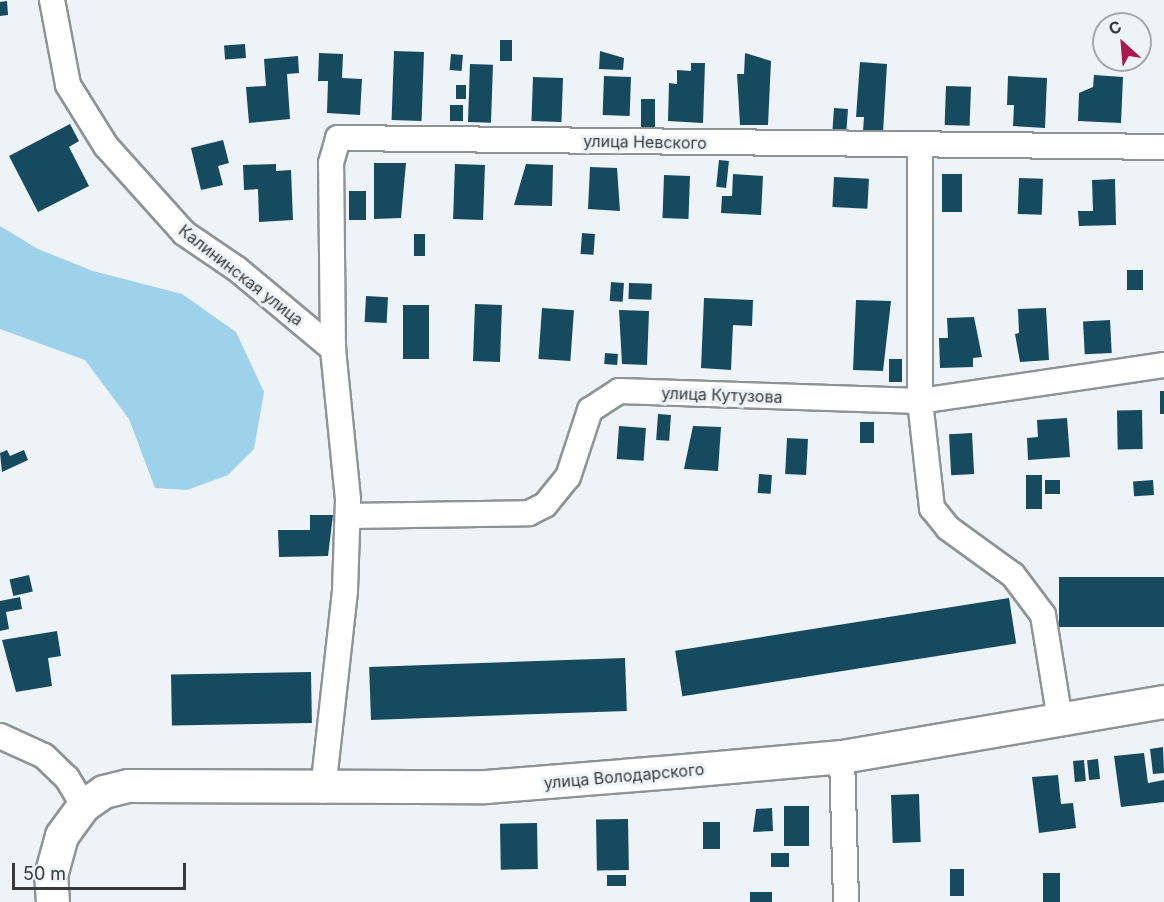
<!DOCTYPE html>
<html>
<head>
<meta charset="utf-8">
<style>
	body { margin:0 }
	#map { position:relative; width:1164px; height:902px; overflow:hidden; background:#edf3f6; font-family:Inter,sans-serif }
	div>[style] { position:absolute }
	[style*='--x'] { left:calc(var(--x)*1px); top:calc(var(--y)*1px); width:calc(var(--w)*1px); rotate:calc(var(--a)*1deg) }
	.water>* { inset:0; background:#9ed2eb }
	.building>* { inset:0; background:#164a5f; transform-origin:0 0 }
	.roads { filter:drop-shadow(2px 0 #8e9496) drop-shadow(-2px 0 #8e9496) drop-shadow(0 2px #8e9496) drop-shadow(0 -2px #8e9496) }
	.minor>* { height:24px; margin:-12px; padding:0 12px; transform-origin:12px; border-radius:12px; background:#fff }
	.major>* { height:32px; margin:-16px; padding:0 16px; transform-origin:16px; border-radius:16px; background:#fff }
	span { translate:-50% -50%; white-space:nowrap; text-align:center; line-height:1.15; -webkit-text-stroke:6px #edf3f6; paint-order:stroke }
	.street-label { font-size:16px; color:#37393a }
	.north { position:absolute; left:1092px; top:12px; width:60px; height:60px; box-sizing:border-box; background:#edf3f6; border:2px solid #a4a9ab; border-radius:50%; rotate:334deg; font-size:16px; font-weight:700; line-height:24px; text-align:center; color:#37393a }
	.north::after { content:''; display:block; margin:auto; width:21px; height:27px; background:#aa184f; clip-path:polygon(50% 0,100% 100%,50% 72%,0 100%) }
	.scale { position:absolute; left:12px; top:863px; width:174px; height:27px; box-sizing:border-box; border:3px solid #37393a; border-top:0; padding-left:8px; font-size:18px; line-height:21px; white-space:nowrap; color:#37393a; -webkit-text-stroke:4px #edf3f6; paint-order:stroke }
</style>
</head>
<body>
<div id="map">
	<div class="water">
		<div style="clip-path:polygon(0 226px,38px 249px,93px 271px,182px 294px,236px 332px,264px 392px,254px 449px,228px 475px,187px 490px,155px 488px,129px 419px,85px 360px,0 329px)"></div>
	</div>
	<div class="building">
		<div style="clip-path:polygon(7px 1px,8px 15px,0 16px,0 2px)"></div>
		<div style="left:500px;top:40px;width:12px;height:21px"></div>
		<div style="left:245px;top:44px;width:14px;height:21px;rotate:86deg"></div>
		<div style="left:394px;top:51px;width:30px;height:69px;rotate:2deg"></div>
		<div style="clip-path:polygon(600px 51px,624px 58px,623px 70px,599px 69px)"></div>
		<div style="clip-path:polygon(319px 53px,343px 54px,342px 78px,362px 79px,360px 115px,327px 113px,328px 81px,318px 81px)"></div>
		<div style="clip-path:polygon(745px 53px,771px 61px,768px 125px,740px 125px,737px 74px,744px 74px)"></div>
		<div style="left:451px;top:54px;width:12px;height:16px;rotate:5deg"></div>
		<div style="clip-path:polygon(298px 56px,299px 73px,287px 74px,290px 119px,249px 123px,246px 87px,266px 86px,264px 59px)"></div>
		<div style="clip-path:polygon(860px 62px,887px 64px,883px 133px,863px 131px,864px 117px,856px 117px)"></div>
		<div style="clip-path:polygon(691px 63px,705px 63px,703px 123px,668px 121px,669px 83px,677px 84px,677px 70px,691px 71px)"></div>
		<div style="left:470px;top:64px;width:23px;height:58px;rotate:2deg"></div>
		<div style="clip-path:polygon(1094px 75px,1123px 77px,1121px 123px,1078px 121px,1079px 93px,1093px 87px)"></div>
		<div style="left:604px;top:76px;width:27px;height:39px;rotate:2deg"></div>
		<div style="clip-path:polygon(1008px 76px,1047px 78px,1045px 128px,1013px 126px,1014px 105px,1007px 105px)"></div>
		<div style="left:533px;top:77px;width:30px;height:44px;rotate:2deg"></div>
		<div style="left:456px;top:85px;width:10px;height:14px"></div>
		<div style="left:946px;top:86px;width:25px;height:39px;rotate:2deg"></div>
		<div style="left:641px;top:99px;width:14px;height:29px"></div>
		<div style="left:450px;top:105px;width:13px;height:16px"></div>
		<div style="left:834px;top:108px;width:14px;height:22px;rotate:4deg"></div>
		<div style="clip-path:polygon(70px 124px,79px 141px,69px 147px,89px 186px,38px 212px,9px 156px)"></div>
		<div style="clip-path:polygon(223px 140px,229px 163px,218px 166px,223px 185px,201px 190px,191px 148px)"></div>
		<div style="left:719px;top:160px;width:10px;height:27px;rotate:6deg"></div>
		<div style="clip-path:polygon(374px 163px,406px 163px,401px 218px,374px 219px)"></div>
		<div style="clip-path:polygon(276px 164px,276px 171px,291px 170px,293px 220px,259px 222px,258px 189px,244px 190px,243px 165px)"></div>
		<div style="left:455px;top:164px;width:30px;height:55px;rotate:2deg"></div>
		<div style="clip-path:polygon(526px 164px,553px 165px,552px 206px,514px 205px)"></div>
		<div style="clip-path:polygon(590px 167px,617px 168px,620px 211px,588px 209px)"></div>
		<div style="clip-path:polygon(733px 174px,763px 176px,761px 215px,721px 213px,722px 196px,732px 196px)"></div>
		<div style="left:942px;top:174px;width:20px;height:38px"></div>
		<div style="left:664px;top:175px;width:26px;height:43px;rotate:2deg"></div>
		<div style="left:834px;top:177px;width:35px;height:30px;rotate:3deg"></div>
		<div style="left:1019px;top:178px;width:24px;height:36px;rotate:2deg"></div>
		<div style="clip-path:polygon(1115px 179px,1116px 225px,1079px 226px,1078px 211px,1093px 211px,1092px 180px)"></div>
		<div style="left:349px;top:191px;width:17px;height:29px"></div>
		<div style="left:582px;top:233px;width:13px;height:21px;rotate:4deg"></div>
		<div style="left:414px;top:234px;width:11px;height:22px"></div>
		<div style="left:1127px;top:270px;width:16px;height:20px"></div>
		<div style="left:611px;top:282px;width:13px;height:19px;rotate:4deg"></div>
		<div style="left:629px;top:283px;width:23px;height:16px;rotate:2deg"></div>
		<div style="left:366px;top:296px;width:22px;height:26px;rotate:3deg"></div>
		<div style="clip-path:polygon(704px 298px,753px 300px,752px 326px,733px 325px,731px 370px,701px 368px)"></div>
		<div style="clip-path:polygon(856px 300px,891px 301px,883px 371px,853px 370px)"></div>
		<div style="left:475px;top:304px;width:27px;height:57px;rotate:2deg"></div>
		<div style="left:403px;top:305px;width:26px;height:54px"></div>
		<div style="left:542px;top:308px;width:32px;height:51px;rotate:4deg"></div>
		<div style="clip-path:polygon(1046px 308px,1049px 360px,1020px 362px,1015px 334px,1019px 333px,1018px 309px)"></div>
		<div style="clip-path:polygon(619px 310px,649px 311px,647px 365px,622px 364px)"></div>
		<div style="clip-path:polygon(974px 317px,982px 357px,973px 358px,973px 367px,940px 368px,939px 338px,948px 338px,947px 318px)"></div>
		<div style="left:1110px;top:320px;width:33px;height:27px;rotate:87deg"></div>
		<div style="left:605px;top:353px;width:13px;height:11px;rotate:4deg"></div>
		<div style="left:889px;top:359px;width:13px;height:23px"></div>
		<div style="left:1160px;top:391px;width:4px;height:23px"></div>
		<div style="left:1142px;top:410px;width:39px;height:25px;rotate:89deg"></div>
		<div style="left:658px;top:414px;width:13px;height:26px;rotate:4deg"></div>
		<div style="clip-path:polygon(1067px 418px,1070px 457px,1028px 460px,1027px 438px,1038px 437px,1037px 420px)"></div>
		<div style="left:860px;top:422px;width:14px;height:21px"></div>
		<div style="left:619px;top:426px;width:27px;height:33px;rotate:4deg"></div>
		<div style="clip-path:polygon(693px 426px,721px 427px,718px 471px,684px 469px)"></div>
		<div style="left:972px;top:433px;width:41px;height:23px;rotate:87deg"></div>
		<div style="left:787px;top:438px;width:21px;height:36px;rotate:3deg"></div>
		<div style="clip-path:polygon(7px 450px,10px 456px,24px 450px,28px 460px,2px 472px,0 453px)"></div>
		<div style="left:759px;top:474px;width:13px;height:19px;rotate:4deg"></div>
		<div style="left:1026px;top:475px;width:16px;height:34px"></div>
		<div style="left:1045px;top:480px;width:15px;height:14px"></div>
		<div style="left:1153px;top:480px;width:15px;height:20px;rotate:86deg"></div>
		<div style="clip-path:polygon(310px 515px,333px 515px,328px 556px,279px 557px,278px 530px,310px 530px)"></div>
		<div style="left:29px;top:575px;width:17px;height:20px;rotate:77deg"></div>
		<div style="left:1164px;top:577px;width:50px;height:105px;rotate:90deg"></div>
		<div style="clip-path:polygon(20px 597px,22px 609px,6px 612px,9px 629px,0 631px,0 601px)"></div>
		<div style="left:1009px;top:598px;width:46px;height:338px;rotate:81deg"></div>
		<div style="clip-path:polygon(57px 631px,61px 656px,48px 658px,52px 686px,16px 692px,2px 640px)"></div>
		<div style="left:625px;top:658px;width:53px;height:256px;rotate:88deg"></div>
		<div style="left:311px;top:672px;width:51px;height:140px;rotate:89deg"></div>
		<div style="clip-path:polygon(1163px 747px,1164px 773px,1153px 774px,1150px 749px)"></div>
		<div style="clip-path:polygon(1144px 753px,1148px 783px,1164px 780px,1164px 802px,1121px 807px,1114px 756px)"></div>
		<div style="left:1098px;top:759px;width:20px;height:11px;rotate:84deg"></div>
		<div style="left:1084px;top:760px;width:21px;height:11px;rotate:85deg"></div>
		<div style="clip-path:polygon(1058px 775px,1061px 804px,1073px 803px,1076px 828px,1039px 833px,1032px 777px)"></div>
		<div style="left:919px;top:794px;width:48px;height:28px;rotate:88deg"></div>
		<div style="left:784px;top:806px;width:25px;height:40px"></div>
		<div style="clip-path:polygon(772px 808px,773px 831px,753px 832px,756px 809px)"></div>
		<div style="left:628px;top:819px;width:51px;height:32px;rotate:89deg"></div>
		<div style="left:703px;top:822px;width:17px;height:27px"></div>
		<div style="left:537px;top:823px;width:46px;height:37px;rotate:89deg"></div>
		<div style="left:771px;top:853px;width:18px;height:14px"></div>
		<div style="left:950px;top:869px;width:14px;height:27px"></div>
		<div style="left:1043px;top:873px;width:17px;height:29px"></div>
		<div style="left:607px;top:875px;width:19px;height:11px"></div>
		<div style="left:750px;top:892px;width:22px;height:10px"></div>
	</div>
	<div class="roads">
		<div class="minor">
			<div style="--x:52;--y:0;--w:86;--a:79.3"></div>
			<div style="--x:68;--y:85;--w:72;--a:58.1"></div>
			<div style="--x:106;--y:146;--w:117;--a:48.1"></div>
			<div style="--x:184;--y:233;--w:64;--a:34.2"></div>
			<div style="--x:237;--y:269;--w:125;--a:39.8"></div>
			<div style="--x:333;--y:349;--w:152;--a:84.3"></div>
			<div style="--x:348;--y:500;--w:91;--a:91.9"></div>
			<div style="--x:345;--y:591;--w:201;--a:96.3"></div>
			<div style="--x:920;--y:148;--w:253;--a:90"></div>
			<div style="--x:920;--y:401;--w:108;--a:83.6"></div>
			<div style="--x:932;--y:508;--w:26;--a:51"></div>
			<div style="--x:948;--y:528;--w:80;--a:35.9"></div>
			<div style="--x:1013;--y:575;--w:50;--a:53.1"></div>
			<div style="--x:1043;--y:615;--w:106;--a:80.8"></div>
			<div style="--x:333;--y:349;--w:186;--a:-90.6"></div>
			<div style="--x:331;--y:163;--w:26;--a:-74"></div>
			<div style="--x:338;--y:138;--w:826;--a:0.62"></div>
			<div style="--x:348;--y:516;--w:181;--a:-0.9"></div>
			<div style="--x:529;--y:513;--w:18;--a:-27"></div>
			<div style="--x:545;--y:505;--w:36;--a:-51"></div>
			<div style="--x:568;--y:477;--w:71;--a:-71.8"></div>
			<div style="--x:590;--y:410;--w:35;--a:-33"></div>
			<div style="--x:619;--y:391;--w:301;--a:1.9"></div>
			<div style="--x:920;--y:401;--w:247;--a:-8.4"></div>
			<div style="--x:0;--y:736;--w:48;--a:24.4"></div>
			<div style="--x:44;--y:756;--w:32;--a:44"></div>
			<div style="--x:67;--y:778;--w:33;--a:59"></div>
			<div style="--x:842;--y:757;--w:145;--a:88.4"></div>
		</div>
		<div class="major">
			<div style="--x:53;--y:902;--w:26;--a:-94"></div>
			<div style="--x:51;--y:876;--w:41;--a:-74.6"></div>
			<div style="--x:62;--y:836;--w:37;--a:-54"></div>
			<div style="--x:84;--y:806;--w:24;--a:-35"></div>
			<div style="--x:104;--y:792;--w:25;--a:-14"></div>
			<div style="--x:128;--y:786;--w:358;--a:0.2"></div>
			<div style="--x:486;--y:787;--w:200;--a:-4.6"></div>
			<div style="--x:685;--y:771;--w:158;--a:-5.1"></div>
			<div style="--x:842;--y:757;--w:327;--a:-9.7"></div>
		</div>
	</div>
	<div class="street-label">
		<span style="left:645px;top:142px;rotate:1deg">улица Невского</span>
		<span style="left:241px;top:275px;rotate:38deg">Калининская улица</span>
		<span style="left:722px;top:395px;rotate:2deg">улица Кутузова</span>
		<span style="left:624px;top:776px;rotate:-5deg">улица Володарского</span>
	</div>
	<div class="north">С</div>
	<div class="scale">50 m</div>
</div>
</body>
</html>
